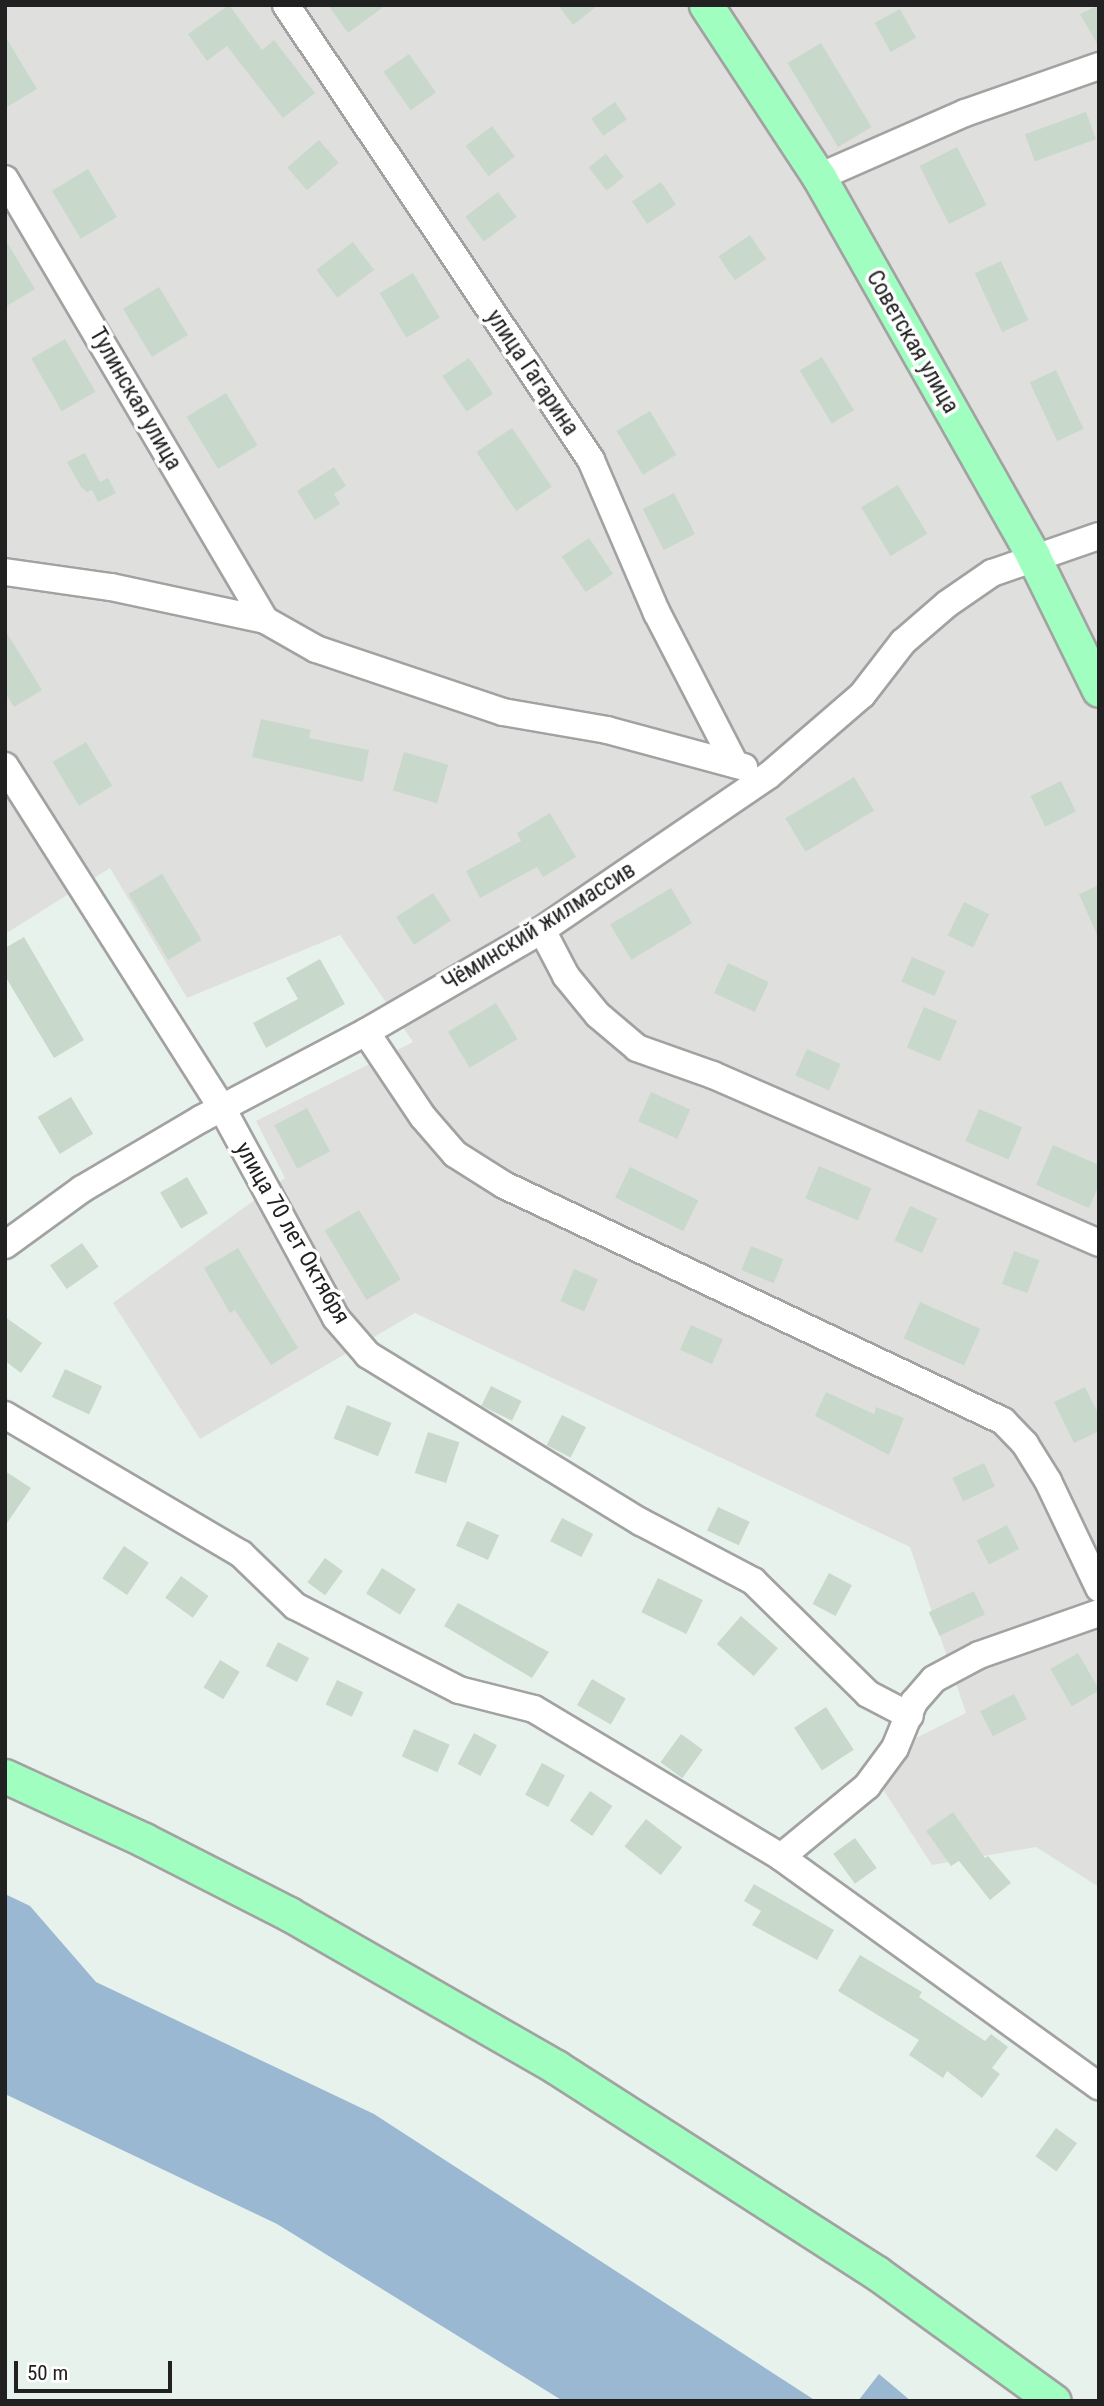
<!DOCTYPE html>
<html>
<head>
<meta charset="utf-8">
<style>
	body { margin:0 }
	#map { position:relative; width:1104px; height:2406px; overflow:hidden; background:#e8f2ec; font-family:"Roboto Condensed",sans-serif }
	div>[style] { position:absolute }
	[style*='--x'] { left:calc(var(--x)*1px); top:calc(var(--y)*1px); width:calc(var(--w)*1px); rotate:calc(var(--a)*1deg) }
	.residential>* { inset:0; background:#dfdfde }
	.forest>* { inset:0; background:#9bb8d2 }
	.building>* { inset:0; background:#c8d9cb; transform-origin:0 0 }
	.roads { filter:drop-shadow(2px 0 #a2a2a2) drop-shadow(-2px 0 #a2a2a2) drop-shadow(0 2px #a2a2a2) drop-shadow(0 -2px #a2a2a2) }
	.minor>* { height:26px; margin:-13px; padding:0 13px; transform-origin:13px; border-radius:13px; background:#fff }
	.major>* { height:33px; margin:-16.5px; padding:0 16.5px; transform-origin:16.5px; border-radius:16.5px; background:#a0ffc0 }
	span { translate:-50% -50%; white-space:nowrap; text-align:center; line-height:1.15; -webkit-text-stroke:7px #fff; paint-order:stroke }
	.street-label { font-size:23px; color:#212121 }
	.frame { position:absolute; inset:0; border:7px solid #212121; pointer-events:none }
	.scale { position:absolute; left:14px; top:2361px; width:158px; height:32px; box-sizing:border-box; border:4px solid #212121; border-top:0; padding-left:9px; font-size:21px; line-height:24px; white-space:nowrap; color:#212121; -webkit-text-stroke:5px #fff; paint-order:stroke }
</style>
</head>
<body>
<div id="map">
	<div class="residential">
		<div style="clip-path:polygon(5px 5px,1099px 5px,1099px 1887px,1036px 1847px,932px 1865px,866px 1763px,966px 1713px,910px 1547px,415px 1313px,200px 1439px,113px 1303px,285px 1178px,256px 1121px,413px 1042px,340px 935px,187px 998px,110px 868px,5px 934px)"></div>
	</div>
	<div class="forest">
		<div style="clip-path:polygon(5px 1894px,30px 1906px,96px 1982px,374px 2114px,816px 2401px,563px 2401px,277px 2224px,5px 2094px)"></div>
		<div style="clip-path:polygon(879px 2374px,911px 2401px,858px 2401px)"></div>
	</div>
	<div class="building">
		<div style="clip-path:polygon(229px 5px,262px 50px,274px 40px,315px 93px,283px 118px,227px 46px,207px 61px,188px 34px)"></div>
		<div style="clip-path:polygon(328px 5px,386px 5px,348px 33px)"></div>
		<div style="clip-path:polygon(558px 5px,598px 5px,573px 25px)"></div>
		<div style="clip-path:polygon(1099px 5px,1099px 47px,1080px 14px)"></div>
		<div style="left:900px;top:9px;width:33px;height:29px;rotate:61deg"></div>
		<div style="clip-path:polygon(5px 36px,37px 89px,5px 108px)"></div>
		<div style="left:821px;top:43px;width:98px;height:39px;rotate:59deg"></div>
		<div style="left:409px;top:54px;width:47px;height:31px;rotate:55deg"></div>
		<div style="left:615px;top:102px;width:21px;height:29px;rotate:55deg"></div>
		<div style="left:1086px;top:112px;width:29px;height:65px;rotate:70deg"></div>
		<div style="left:492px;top:126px;width:38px;height:33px;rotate:53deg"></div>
		<div style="left:319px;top:140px;width:30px;height:42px;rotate:49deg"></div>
		<div style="left:957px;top:147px;width:65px;height:42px;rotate:63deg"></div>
		<div style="left:606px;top:154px;width:29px;height:22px;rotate:52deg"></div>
		<div style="left:88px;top:169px;width:56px;height:42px;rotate:59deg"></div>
		<div style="left:661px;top:182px;width:27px;height:35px;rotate:56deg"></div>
		<div style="left:498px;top:192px;width:31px;height:41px;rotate:53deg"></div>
		<div style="left:750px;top:235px;width:29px;height:38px;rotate:56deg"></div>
		<div style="clip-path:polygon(5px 239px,35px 289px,5px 307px)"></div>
		<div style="left:353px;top:242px;width:35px;height:46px;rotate:53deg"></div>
		<div style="left:1001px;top:261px;width:65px;height:29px;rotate:65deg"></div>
		<div style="left:413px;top:273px;width:52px;height:39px;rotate:59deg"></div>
		<div style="left:159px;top:287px;width:56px;height:42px;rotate:59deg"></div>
		<div style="left:65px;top:339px;width:61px;height:39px;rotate:60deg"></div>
		<div style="left:822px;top:357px;width:62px;height:26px;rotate:59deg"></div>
		<div style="left:469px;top:358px;width:43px;height:32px;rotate:56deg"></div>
		<div style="left:1056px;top:370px;width:65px;height:29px;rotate:65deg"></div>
		<div style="left:226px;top:393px;width:61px;height:46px;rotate:59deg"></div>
		<div style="left:650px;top:411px;width:51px;height:39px;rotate:59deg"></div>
		<div style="left:512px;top:428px;width:71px;height:43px;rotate:56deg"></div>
		<div style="clip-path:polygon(85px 453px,100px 482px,108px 478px,116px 493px,98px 502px,92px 490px,87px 492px,81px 487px,67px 462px)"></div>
		<div style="clip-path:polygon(334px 467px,346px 486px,334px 494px,340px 504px,315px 520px,297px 491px)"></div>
		<div style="left:898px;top:485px;width:57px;height:43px;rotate:59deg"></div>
		<div style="left:674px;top:493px;width:46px;height:35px;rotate:63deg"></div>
		<div style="left:589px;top:538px;width:43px;height:33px;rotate:56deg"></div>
		<div style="clip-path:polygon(5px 630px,42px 690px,14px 707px,5px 693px)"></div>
		<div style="clip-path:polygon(261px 719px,311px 730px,309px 738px,369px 750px,363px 782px,252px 757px)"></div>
		<div style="left:86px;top:742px;width:51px;height:39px;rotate:59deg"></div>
		<div style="left:404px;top:752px;width:46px;height:40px;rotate:16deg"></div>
		<div style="left:854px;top:777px;width:39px;height:80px;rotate:59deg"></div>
		<div style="left:1061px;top:781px;width:34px;height:34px;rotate:64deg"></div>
		<div style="clip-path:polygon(550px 813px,576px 857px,543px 877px,537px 867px,480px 898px,466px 871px,521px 841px,517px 833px)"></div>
		<div style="left:162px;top:874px;width:77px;height:39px;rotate:59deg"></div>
		<div style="clip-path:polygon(1099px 885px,1099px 939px,1079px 894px)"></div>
		<div style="left:671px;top:888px;width:41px;height:71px;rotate:59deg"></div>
		<div style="left:433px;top:893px;width:33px;height:44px;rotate:57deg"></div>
		<div style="left:964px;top:902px;width:28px;height:37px;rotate:26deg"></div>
		<div style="clip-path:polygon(24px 937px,84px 1040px,54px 1058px,5px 976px,5px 948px)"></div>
		<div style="left:912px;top:957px;width:36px;height:27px;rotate:23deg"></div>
		<div style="clip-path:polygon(320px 959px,345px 1004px,266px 1048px,253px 1023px,298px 999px,286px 978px)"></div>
		<div style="left:728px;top:963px;width:45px;height:33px;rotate:25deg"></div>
		<div style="left:496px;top:1003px;width:42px;height:56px;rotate:59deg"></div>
		<div style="left:924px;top:1007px;width:36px;height:44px;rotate:23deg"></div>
		<div style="left:807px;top:1049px;width:37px;height:29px;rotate:24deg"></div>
		<div style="left:651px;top:1092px;width:43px;height:32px;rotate:24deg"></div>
		<div style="left:71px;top:1097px;width:43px;height:39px;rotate:59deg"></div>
		<div style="left:307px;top:1108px;width:49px;height:37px;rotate:62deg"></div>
		<div style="left:979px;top:1109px;width:47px;height:35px;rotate:23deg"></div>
		<div style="clip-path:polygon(1053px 1145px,1099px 1165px,1099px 1185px,1089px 1208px,1036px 1185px)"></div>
		<div style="left:819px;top:1166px;width:57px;height:35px;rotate:23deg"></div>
		<div style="left:630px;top:1167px;width:76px;height:34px;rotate:26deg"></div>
		<div style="left:187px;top:1177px;width:42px;height:31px;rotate:60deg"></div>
		<div style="left:910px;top:1206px;width:30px;height:38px;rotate:24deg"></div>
		<div style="left:359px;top:1210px;width:81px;height:40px;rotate:59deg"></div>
		<div style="left:82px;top:1243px;width:29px;height:39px;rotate:55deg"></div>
		<div style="left:751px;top:1246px;width:35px;height:26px;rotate:22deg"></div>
		<div style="clip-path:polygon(238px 1248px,298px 1348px,271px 1365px,235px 1310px,230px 1313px,204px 1268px)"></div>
		<div style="left:1014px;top:1251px;width:27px;height:35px;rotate:20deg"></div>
		<div style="left:574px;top:1269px;width:26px;height:35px;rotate:23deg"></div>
		<div style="left:920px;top:1302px;width:66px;height:40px;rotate:24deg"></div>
		<div style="clip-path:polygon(5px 1317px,42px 1343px,21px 1373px,5px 1361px)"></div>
		<div style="left:691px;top:1325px;width:35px;height:27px;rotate:24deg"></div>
		<div style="left:65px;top:1369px;width:41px;height:31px;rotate:25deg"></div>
		<div style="left:491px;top:1386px;width:34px;height:22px;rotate:26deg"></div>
		<div style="clip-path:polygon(1085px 1387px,1099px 1415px,1099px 1431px,1074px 1443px,1054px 1402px)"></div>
		<div style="clip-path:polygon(826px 1392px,874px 1414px,876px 1407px,904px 1418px,889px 1455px,815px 1416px)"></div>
		<div style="left:347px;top:1405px;width:48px;height:36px;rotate:22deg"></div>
		<div style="left:562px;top:1415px;width:27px;height:34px;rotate:27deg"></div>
		<div style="left:428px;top:1432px;width:33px;height:43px;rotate:18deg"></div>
		<div style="left:984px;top:1463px;width:26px;height:35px;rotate:65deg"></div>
		<div style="clip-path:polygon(5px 1471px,31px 1488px,5px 1526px)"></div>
		<div style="left:718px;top:1507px;width:35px;height:26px;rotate:25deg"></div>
		<div style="left:562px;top:1518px;width:35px;height:26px;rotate:27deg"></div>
		<div style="left:467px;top:1521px;width:35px;height:27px;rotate:24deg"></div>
		<div style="left:1007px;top:1525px;width:27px;height:34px;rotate:63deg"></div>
		<div style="left:124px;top:1546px;width:30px;height:39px;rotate:34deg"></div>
		<div style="left:325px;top:1558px;width:22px;height:30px;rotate:36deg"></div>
		<div style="left:382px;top:1568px;width:40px;height:30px;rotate:32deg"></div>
		<div style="left:829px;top:1573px;width:26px;height:35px;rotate:28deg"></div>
		<div style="left:181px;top:1576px;width:34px;height:27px;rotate:36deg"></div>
		<div style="left:658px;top:1578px;width:50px;height:38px;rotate:26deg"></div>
		<div style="left:974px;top:1591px;width:26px;height:50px;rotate:65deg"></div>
		<div style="clip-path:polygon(458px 1603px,549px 1652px,532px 1678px,444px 1626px)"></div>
		<div style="left:741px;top:1616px;width:49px;height:37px;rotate:41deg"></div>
		<div style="left:278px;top:1642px;width:35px;height:27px;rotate:27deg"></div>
		<div style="left:1078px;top:1653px;width:43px;height:32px;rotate:60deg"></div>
		<div style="left:220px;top:1660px;width:23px;height:32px;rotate:31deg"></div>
		<div style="left:592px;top:1679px;width:39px;height:30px;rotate:30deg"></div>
		<div style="left:337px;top:1680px;width:29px;height:27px;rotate:25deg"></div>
		<div style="left:1014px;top:1694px;width:28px;height:38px;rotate:63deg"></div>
		<div style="left:826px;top:1707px;width:51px;height:38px;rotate:57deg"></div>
		<div style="left:414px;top:1729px;width:39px;height:30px;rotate:24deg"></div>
		<div style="left:474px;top:1733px;width:26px;height:35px;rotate:28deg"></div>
		<div style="left:681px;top:1734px;width:27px;height:35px;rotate:36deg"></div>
		<div style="left:542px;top:1763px;width:26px;height:36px;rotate:28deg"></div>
		<div style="left:590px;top:1791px;width:27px;height:36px;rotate:34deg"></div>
		<div style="clip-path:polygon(953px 1812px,985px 1858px,988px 1856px,1011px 1883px,990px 1900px,959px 1861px,951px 1866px,926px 1831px)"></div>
		<div style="left:646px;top:1819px;width:46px;height:35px;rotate:38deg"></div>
		<div style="left:855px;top:1838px;width:37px;height:27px;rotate:54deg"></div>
		<div style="clip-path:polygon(754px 1884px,834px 1930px,817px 1960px,752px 1925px,761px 1911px,744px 1901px)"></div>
		<div style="clip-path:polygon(860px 1955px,922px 1992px,919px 1997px,985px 2041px,991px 2034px,1008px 2047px,992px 2068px,1000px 2074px,982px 2098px,947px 2071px,943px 2078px,909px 2055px,919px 2040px,838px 1991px)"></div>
		<div style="left:1056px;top:2128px;width:26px;height:35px;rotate:36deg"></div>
	</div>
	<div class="roads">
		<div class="minor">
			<div style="--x:286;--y:5;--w:548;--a:56.16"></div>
			<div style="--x:591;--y:460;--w:167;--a:66.7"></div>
			<div style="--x:657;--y:613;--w:170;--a:62.7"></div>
			<div style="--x:819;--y:177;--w:159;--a:-23.7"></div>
			<div style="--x:965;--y:113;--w:142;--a:-19.3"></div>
			<div style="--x:5;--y:179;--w:512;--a:59.48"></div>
			<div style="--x:5;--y:572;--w:107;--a:8.1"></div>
			<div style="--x:111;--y:587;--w:157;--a:12.1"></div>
			<div style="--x:265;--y:620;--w:59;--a:29.6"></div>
			<div style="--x:316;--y:649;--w:197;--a:18.6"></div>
			<div style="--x:503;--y:712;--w:106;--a:9.8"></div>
			<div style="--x:607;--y:730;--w:142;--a:15.1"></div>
			<div style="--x:5;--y:766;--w:405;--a:57.6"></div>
			<div style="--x:222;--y:1108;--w:239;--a:61.5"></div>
			<div style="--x:336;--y:1318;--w:49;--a:49.1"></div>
			<div style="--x:368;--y:1355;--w:320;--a:31.5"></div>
			<div style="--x:641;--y:1522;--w:127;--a:27.8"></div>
			<div style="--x:753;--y:1581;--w:161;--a:44.5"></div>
			<div style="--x:868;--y:1694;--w:47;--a:27.6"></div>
			<div style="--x:542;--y:930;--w:52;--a:62.4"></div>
			<div style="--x:566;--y:976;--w:50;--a:50.6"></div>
			<div style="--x:598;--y:1015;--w:51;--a:40.2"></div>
			<div style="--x:637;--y:1048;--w:81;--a:19.6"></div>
			<div style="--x:713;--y:1075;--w:421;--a:23.5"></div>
			<div style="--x:366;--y:1032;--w:102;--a:56.2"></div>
			<div style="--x:423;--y:1117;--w:49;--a:49.1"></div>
			<div style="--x:455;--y:1154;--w:58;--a:32.3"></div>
			<div style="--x:504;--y:1185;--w:552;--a:25.31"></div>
			<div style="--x:1003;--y:1421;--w:32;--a:46"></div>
			<div style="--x:1025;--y:1444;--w:44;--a:58.1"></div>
			<div style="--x:1048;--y:1481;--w:119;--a:64.5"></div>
			<div style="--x:5;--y:1245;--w:95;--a:-36"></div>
			<div style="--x:82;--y:1189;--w:138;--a:-30.5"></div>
			<div style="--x:201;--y:1119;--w:187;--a:-27.8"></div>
			<div style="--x:366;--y:1032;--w:203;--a:-30.1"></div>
			<div style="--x:542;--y:930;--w:273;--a:-34.3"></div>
			<div style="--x:768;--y:776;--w:124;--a:-40.8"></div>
			<div style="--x:862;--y:695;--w:67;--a:-52.3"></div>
			<div style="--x:903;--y:642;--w:58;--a:-40.8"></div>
			<div style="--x:947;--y:604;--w:55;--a:-34.6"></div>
			<div style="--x:992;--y:573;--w:113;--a:-19.1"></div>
			<div style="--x:5;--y:1415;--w:274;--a:30.5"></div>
			<div style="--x:241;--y:1554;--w:75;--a:43.9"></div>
			<div style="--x:295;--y:1606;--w:184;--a:27.1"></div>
			<div style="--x:459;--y:1690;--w:77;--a:14.2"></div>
			<div style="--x:534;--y:1709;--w:288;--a:30.9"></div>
			<div style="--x:781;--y:1857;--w:112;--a:-39.5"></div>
			<div style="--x:867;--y:1786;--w:47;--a:-53.6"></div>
			<div style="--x:895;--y:1748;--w:50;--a:-67.6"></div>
			<div style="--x:914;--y:1702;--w:30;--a:-49"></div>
			<div style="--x:934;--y:1679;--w:51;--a:-28.1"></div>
			<div style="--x:979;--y:1655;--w:127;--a:-19.3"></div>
			<div style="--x:781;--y:1857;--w:392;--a:35.8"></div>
		</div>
		<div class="major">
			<div style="--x:706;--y:5;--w:206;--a:56.7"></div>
			<div style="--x:819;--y:177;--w:435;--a:60.5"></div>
			<div style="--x:1033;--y:556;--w:149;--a:63.8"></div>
			<div style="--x:5;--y:1776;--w:153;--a:24.7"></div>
			<div style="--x:144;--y:1840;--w:163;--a:27"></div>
			<div style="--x:289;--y:1914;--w:308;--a:29.8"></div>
			<div style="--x:556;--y:2067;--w:381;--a:32.7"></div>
			<div style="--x:877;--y:2273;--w:218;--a:35.9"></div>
		</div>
	</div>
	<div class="street-label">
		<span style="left:912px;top:342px;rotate:60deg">Советская улица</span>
		<span style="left:532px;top:373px;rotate:56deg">улица Гагарина</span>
		<span style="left:135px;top:399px;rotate:60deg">Тулинская улица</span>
		<span style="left:539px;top:927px;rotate:-32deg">Чёминский жилмассив</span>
		<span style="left:292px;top:1233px;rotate:60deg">улица 70 лет Октября</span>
	</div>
	<div class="frame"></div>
	<div class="scale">50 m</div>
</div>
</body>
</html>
